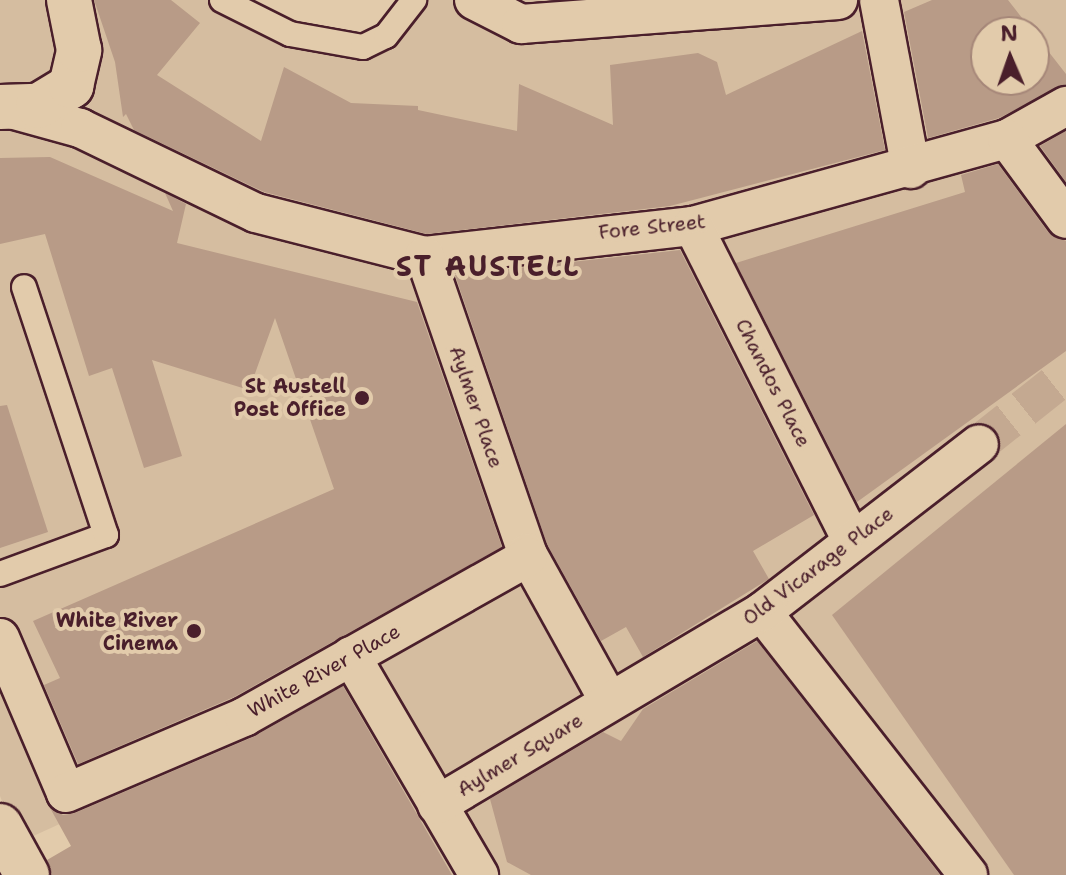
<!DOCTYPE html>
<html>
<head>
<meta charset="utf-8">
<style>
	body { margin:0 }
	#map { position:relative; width:1066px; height:875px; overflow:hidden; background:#e2cbab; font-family:"Shantell Sans",sans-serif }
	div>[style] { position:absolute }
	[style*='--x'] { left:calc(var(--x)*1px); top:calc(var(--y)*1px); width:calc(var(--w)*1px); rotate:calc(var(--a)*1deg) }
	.built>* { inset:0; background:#d5bda0 }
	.building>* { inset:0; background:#b89b87 }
	.pedestrian-tunnel>* { height:38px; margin-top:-19px; transform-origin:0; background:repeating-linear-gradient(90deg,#c4a991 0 38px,transparent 0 57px) }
	.roads { filter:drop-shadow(2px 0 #4a1f2b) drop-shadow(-2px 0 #4a1f2b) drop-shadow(0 2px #4a1f2b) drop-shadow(0 -2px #4a1f2b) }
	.service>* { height:24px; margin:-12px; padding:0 12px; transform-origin:12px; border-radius:12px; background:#e2cbab }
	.pedestrian>* { height:38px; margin:-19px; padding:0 19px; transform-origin:19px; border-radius:19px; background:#e2cbab }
	.tertiary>* { height:44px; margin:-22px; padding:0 22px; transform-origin:22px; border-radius:22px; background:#e2cbab }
	.secondary>* { height:44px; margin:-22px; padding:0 22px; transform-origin:22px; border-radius:22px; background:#e2cbab }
	.dots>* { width:22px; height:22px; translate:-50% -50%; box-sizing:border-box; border:4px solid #e2cbab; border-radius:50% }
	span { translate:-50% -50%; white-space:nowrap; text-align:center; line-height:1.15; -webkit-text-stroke:8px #e2cbab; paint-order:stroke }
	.street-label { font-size:20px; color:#4a1f2b }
	.poi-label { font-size:20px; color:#4a1f2b; font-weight:700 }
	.right { translate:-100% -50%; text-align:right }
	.district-label { font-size:28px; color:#4a1f2b; font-weight:700; letter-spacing:2px }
	.north { position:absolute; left:970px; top:16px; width:80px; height:80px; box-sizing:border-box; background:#e2cbab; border:2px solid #a58678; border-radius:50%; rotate:358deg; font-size:22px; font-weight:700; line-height:32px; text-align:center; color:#4a1f2b }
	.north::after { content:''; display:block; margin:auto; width:28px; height:36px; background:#4a1f2b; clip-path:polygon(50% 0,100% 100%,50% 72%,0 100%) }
</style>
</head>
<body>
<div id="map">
	<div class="built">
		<div style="clip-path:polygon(evenodd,0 0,243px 0,297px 31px,386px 36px,410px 0,1066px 0,1066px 875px,284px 875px,211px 755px,18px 843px,0 796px,0 0,986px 32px,1034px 32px,1034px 80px,986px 80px,986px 32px)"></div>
	</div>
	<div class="building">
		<div style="clip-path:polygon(94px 0,171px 0,200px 23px,157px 75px,261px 141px,284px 67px,351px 103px,418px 106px,418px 110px,517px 131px,519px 84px,613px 125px,610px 65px,698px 53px,717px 62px,726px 95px,862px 31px,885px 150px,670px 206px,427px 234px,264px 192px,134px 130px,126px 114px,123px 117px,115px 62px)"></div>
		<div style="clip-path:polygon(932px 0,1008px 0,1033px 32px,986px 32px,986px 80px,1034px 80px,1034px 33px,1066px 74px,1066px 84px,999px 118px,928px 138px,904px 12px)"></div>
		<div style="clip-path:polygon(1066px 131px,1066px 182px,1040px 146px)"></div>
		<div style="clip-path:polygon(50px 157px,173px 211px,165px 193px,186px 204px,177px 243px,417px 302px,502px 547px,234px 697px,78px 764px,44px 685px,60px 678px,33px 621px,334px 489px,275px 318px,249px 390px,152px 360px,182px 456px,144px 468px,112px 368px,89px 376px,45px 234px,0 244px,0 158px)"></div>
		<div style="clip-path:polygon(998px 164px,1048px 232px,1066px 241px,1066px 351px,857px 502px,736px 263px,965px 192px,961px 175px)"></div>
		<div style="clip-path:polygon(680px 250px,814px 515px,753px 551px,769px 579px,643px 657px,626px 627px,601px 641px,547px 544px,455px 275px)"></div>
		<div style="clip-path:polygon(7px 405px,48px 532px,0 548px,0 406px)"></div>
		<div style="clip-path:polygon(1066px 424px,1066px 875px,1014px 875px,832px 615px)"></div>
		<div style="clip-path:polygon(757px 641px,940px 875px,531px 875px,507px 862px,490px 799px,603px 732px,621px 741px,643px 709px)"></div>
		<div style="clip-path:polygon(343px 686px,452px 875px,52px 875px,47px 860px,71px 846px,49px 806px,63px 815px,75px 813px,253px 737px)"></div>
	</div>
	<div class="pedestrian-tunnel">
		<div style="--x:979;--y:444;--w:111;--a:-38.4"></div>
	</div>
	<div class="roads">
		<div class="service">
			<div style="--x:222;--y:0;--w:76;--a:26.6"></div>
			<div style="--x:290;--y:34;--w:74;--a:10.1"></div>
			<div style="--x:363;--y:47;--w:25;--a:-26"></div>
			<div style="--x:386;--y:36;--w:46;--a:-52.1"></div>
			<div style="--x:0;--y:574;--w:113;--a:-20.2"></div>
			<div style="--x:106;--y:535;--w:261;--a:-108.3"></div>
		</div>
		<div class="pedestrian">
			<div style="--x:474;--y:0;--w:53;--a:27.1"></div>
			<div style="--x:521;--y:24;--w:318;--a:-4.3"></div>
			<div style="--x:879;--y:0;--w:172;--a:79.3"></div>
			<div style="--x:7;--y:108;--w:76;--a:15.3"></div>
			<div style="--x:80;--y:128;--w:195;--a:25.8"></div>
			<div style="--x:256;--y:213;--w:174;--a:14.3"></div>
			<div style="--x:425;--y:256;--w:270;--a:-6.4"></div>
			<div style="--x:693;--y:226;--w:326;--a:-15.5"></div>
			<div style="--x:1007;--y:139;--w:68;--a:-29.2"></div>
			<div style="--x:1007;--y:139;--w:99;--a:53.6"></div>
			<div style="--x:693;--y:226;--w:353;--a:63.2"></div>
			<div style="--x:425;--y:256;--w:314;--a:71"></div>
			<div style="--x:527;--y:553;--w:169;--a:61"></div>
			<div style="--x:762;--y:612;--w:334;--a:51.9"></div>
			<div style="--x:0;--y:638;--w:168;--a:66.9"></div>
			<div style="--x:66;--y:793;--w:194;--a:-23.1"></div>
			<div style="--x:244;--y:717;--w:326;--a:-29.4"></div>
			<div style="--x:351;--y:656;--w:254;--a:59.7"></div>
			<div style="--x:437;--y:805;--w:378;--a:-30.7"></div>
			<div style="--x:762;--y:612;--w:274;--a:-37.7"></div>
		</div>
		<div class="tertiary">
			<div style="--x:0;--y:826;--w:56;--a:61.1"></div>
		</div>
		<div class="secondary">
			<div style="--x:0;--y:107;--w:38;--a:-2"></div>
			<div style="--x:38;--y:106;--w:39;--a:-31"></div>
			<div style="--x:71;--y:86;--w:37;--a:-77"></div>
			<div style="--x:79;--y:50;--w:51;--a:-101.3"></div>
		</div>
	</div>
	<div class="dots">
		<div style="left:362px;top:398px;background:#4a1f2b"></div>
		<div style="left:194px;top:631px;background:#4a1f2b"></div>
	</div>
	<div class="street-label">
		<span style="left:652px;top:227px;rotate:-6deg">Fore Street</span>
		<span style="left:773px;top:383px;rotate:63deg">Chandos Place</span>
		<span style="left:476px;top:407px;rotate:71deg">Aylmer Place</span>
		<span style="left:818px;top:566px;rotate:-37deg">Old Vicarage Place</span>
		<span style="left:324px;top:671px;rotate:-29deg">White River Place</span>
		<span style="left:520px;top:755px;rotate:-31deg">Aylmer Square</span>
	</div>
	<div class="poi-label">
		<span class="right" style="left:346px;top:398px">St Austell<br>Post Office</span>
		<span class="right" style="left:178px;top:632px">White River<br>Cinema</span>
	</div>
	<div class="district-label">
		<span style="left:488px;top:266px">ST AUSTELL</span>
	</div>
	<div class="north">N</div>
</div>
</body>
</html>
